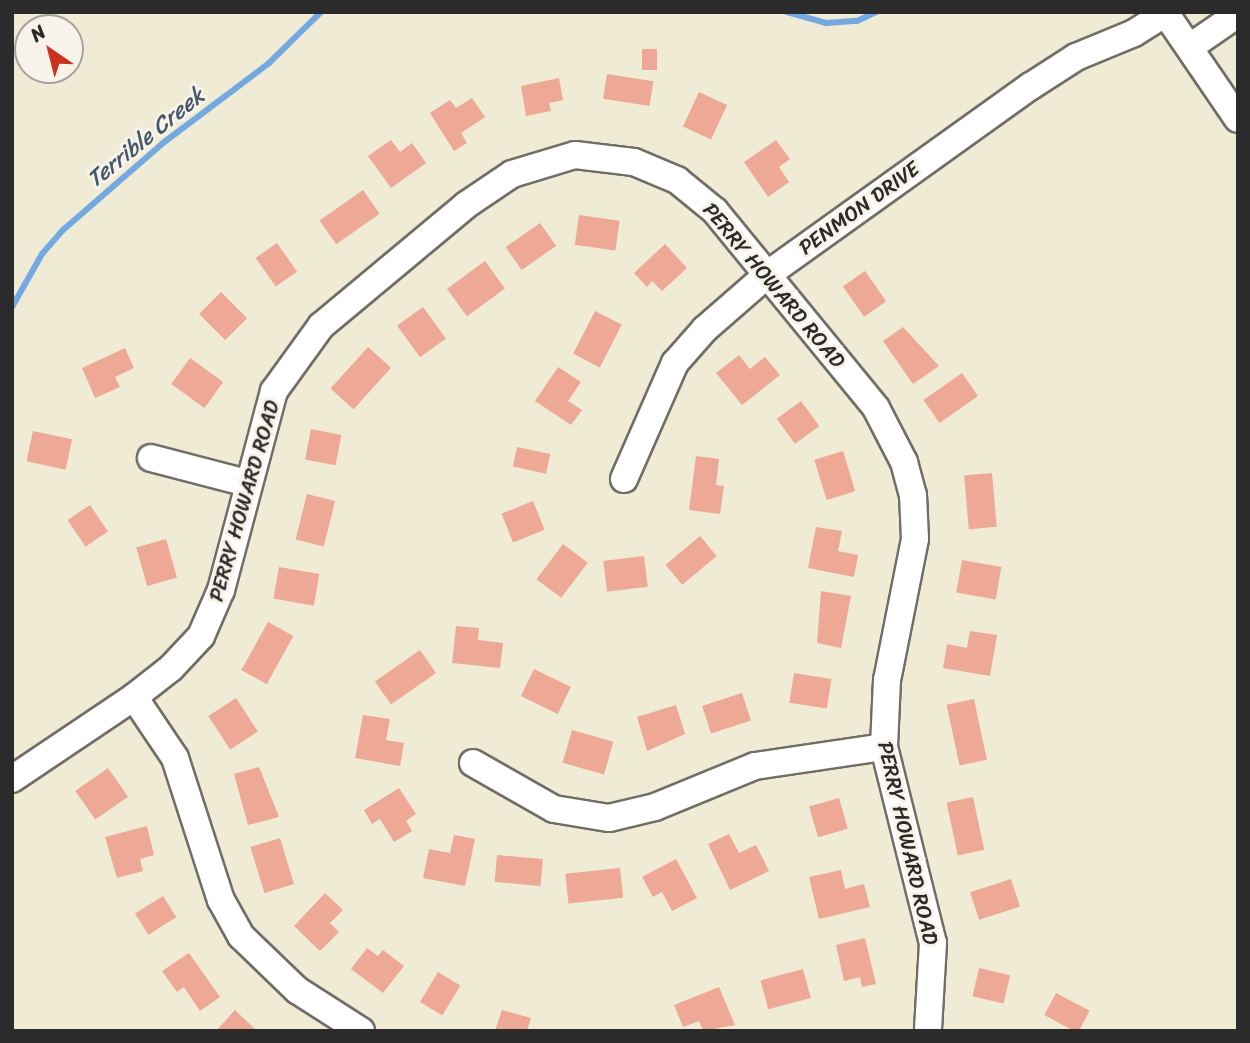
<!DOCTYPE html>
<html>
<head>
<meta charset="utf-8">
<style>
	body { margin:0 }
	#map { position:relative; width:1250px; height:1043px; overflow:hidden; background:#f0ebd5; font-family:Sriracha,sans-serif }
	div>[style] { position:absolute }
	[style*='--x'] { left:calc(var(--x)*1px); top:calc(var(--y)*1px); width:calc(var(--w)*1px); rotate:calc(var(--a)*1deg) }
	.stream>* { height:6px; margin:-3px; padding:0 3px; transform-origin:3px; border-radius:3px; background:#73a8e1 }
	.building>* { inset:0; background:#eda896; transform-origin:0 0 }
	.roads { filter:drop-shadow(2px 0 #706e66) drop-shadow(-2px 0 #706e66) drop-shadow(0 2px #706e66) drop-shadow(0 -2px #706e66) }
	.minor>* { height:26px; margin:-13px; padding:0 13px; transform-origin:13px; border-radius:13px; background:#fff }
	span { translate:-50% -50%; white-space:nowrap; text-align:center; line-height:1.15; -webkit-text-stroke:6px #f7f3e8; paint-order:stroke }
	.street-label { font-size:21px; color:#2b2b2b }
	.water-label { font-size:23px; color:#44576b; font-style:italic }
	.frame { position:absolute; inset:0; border:14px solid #2b2b2b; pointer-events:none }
	.north { position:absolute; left:14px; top:14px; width:70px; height:70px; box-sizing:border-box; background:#f7f3e8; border:2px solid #a5a39c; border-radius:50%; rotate:325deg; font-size:19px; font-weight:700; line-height:28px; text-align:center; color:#2b2b2b }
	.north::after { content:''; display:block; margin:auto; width:24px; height:32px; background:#c8321e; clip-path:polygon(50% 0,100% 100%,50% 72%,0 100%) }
</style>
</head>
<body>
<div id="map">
	<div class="stream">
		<div style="--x:787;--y:12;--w:41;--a:15.8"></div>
		<div style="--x:826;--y:23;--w:31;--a:-4"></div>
		<div style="--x:857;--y:21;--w:21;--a:-25"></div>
		<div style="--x:12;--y:307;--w:61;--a:-60.5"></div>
		<div style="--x:42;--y:254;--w:32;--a:-49"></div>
		<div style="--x:63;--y:230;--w:133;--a:-41"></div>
		<div style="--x:163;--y:143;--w:133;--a:-37"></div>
		<div style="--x:269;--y:63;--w:73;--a:-44.4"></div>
	</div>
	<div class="building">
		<div style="left:642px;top:49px;width:15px;height:21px"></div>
		<div style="left:607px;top:74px;width:47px;height:25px;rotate:9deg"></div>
		<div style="clip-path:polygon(559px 78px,563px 100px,549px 103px,551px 111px,526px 116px,521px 86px)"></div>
		<div style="left:699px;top:92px;width:31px;height:38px;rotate:25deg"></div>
		<div style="clip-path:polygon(472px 98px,485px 117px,461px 133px,467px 143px,454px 151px,430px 113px,450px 100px,456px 108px)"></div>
		<div style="clip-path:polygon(391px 140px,400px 152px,412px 143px,426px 163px,391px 188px,368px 156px)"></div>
		<div style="clip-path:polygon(776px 140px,790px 159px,779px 167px,789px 182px,768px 197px,744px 162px)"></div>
		<div style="left:363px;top:190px;width:29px;height:53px;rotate:55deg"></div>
		<div style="left:579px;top:215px;width:41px;height:30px;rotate:8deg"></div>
		<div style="left:540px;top:223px;width:28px;height:42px;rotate:55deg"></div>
		<div style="left:277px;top:243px;width:35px;height:26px;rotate:55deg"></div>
		<div style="clip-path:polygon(665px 244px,687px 268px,662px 291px,652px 281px,647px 287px,634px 273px)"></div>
		<div style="left:485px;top:261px;width:34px;height:47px;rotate:54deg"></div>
		<div style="left:865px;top:271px;width:37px;height:27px;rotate:55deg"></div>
		<div style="left:221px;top:292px;width:37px;height:31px;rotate:45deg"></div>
		<div style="left:423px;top:307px;width:39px;height:32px;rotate:54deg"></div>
		<div style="left:595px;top:311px;width:30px;height:48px;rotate:27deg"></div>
		<div style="clip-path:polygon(903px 327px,939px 366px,913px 384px,883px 341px)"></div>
		<div style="left:368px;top:347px;width:31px;height:56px;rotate:42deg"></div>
		<div style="clip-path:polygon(125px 348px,134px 368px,115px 377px,120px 387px,95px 398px,82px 368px)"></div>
		<div style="clip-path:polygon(739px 355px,750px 369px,765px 357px,780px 375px,742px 405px,716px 373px)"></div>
		<div style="left:190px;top:358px;width:41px;height:32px;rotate:36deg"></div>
		<div style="clip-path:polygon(558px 367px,581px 382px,568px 401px,582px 410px,571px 425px,535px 401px)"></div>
		<div style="left:962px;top:373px;width:28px;height:47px;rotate:55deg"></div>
		<div style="left:801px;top:401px;width:31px;height:30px;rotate:54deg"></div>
		<div style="left:311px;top:429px;width:31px;height:31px;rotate:11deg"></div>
		<div style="left:33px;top:431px;width:40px;height:31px;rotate:12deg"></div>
		<div style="left:517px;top:447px;width:34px;height:20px;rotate:12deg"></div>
		<div style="left:843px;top:451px;width:42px;height:30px;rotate:73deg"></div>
		<div style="clip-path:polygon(696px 456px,719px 459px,716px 485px,724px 486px,720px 514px,689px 510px)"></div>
		<div style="left:992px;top:473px;width:54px;height:28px;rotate:85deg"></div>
		<div style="left:307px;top:494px;width:29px;height:47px;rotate:14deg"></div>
		<div style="left:533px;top:501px;width:31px;height:34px;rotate:68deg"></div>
		<div style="left:90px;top:505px;width:32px;height:27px;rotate:56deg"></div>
		<div style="clip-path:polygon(816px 527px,842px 531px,838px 551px,858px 555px,854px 577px,808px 568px)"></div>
		<div style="left:700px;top:536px;width:26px;height:45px;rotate:50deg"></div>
		<div style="left:166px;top:539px;width:40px;height:31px;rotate:74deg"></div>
		<div style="left:563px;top:544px;width:31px;height:44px;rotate:37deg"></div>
		<div style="left:644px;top:556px;width:31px;height:41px;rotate:83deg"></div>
		<div style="left:962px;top:560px;width:40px;height:33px;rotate:10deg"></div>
		<div style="left:279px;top:567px;width:41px;height:32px;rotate:10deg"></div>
		<div style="clip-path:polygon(821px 591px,851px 596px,841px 648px,817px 643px)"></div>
		<div style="left:268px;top:622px;width:29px;height:55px;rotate:29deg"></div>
		<div style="clip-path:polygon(456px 626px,479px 628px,478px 640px,503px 643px,500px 668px,452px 663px)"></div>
		<div style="clip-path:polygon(970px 631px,997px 635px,990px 676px,943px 668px,947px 644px,967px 648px)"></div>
		<div style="left:420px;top:650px;width:28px;height:55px;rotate:55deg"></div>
		<div style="left:534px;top:669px;width:41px;height:30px;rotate:26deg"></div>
		<div style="left:794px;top:673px;width:38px;height:30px;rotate:9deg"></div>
		<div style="left:742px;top:693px;width:29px;height:42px;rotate:72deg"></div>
		<div style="left:236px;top:698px;width:40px;height:33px;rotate:57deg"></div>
		<div style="left:974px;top:699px;width:62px;height:28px;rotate:78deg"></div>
		<div style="clip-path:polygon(676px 705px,685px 734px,647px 751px,637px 717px)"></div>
		<div style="clip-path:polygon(363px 715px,390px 719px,386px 740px,404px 743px,400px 766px,355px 758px)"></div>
		<div style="left:572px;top:730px;width:43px;height:34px;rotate:16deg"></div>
		<div style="clip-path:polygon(259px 767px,279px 817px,248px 825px,234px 774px)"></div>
		<div style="left:108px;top:768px;width:35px;height:40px;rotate:55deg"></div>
		<div style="clip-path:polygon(399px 788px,416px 814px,406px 821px,412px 831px,394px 842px,380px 819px,372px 824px,364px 810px)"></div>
		<div style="left:973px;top:797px;width:54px;height:27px;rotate:78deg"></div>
		<div style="left:839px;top:798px;width:32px;height:31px;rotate:74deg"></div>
		<div style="clip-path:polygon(147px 826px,154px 855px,140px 859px,143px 871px,117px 878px,105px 837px)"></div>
		<div style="clip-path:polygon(729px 834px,739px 853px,756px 845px,769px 871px,730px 890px,708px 844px)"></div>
		<div style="clip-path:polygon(454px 835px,475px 839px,465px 886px,423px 878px,429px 849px,450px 853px)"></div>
		<div style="left:280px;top:838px;width:48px;height:31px;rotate:73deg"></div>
		<div style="left:497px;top:855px;width:46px;height:27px;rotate:5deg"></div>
		<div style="clip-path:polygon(676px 859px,697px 898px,672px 911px,662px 892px,653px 897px,642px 877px)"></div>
		<div style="left:620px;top:868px;width:30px;height:55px;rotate:84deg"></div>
		<div style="clip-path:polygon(841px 870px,845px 889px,864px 884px,870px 907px,819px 919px,809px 877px)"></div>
		<div style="left:1011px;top:879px;width:29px;height:43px;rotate:72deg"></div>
		<div style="clip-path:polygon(325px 893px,343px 910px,330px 923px,339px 932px,320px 951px,294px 926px)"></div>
		<div style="left:163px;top:896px;width:25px;height:33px;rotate:58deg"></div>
		<div style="clip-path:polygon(865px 938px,876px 984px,862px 987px,860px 977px,844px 981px,836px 945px)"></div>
		<div style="clip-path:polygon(367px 948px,378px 956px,383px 950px,404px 966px,383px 993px,351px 969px)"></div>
		<div style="clip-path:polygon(189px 953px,220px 997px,200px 1011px,184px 987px,177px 992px,162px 971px)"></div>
		<div style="left:979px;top:968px;width:32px;height:29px;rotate:13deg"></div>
		<div style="left:803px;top:969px;width:30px;height:44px;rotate:75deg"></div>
		<div style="left:438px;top:972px;width:26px;height:35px;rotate:31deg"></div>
		<div style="clip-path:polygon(719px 987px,735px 1025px,703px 1031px,699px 1021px,683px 1027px,674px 1005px)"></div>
		<div style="left:1056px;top:993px;width:38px;height:25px;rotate:28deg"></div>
		<div style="clip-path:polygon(235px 1010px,257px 1031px,216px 1031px)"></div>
		<div style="clip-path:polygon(502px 1010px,531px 1018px,527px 1031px,495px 1031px)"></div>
	</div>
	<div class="roads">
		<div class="minor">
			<div style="--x:1166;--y:14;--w:127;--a:55.6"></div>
			<div style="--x:1190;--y:47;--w:58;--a:-34.5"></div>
			<div style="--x:151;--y:458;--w:99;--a:14.6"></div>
			<div style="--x:624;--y:479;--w:127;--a:-66.3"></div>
			<div style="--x:675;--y:363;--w:45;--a:-48.6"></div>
			<div style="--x:705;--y:329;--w:84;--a:-41.1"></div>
			<div style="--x:768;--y:274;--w:323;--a:-35.6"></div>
			<div style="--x:1031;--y:86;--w:54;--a:-32.8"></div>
			<div style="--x:1076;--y:57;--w:63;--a:-22.5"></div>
			<div style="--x:1134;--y:33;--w:40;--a:-32"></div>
			<div style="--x:134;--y:697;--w:73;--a:56.1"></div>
			<div style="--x:175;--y:758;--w:149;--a:72.1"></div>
			<div style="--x:221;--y:900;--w:41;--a:60.9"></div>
			<div style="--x:241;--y:936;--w:78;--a:44"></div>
			<div style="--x:297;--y:990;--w:76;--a:32.6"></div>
			<div style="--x:473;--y:763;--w:93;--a:29.6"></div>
			<div style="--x:554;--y:809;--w:56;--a:9.3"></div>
			<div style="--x:609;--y:818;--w:47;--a:-13.4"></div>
			<div style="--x:655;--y:807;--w:108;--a:-22.3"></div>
			<div style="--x:755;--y:766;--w:130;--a:-8.4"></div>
			<div style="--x:12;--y:779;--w:147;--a:-33.9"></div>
			<div style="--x:134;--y:697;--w:47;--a:-38.1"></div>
			<div style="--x:171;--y:668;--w:44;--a:-46.8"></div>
			<div style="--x:201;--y:636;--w:50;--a:-66.5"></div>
			<div style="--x:221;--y:590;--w:206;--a:-75.1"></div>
			<div style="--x:274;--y:391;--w:80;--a:-54.1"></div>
			<div style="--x:321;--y:326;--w:189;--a:-39.8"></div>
			<div style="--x:466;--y:205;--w:55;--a:-34"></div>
			<div style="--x:512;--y:174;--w:66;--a:-16.8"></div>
			<div style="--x:575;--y:155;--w:59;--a:6.8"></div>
			<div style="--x:634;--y:162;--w:47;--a:22.7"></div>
			<div style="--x:677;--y:180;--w:49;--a:39.2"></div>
			<div style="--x:715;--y:211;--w:254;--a:50.7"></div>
			<div style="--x:876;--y:408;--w:61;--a:62.6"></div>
			<div style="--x:904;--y:462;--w:34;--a:75"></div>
			<div style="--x:913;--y:495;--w:44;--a:87.4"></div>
			<div style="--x:915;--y:539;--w:144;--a:101.2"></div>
			<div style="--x:887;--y:680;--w:67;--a:92.6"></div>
			<div style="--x:884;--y:747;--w:202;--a:76"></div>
			<div style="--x:933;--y:943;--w:88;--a:93.3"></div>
		</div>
	</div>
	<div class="street-label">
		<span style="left:859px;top:208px;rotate:-36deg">PENMON DRIVE</span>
		<span style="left:774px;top:285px;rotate:50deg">PERRY HOWARD ROAD</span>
		<span style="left:244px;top:501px;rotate:-74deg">PERRY HOWARD ROAD</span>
		<span style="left:908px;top:843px;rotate:77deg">PERRY HOWARD ROAD</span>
	</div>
	<div class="water-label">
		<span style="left:146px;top:138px;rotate:-39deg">Terrible Creek</span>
	</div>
	<div class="frame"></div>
	<div class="north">N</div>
</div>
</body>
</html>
